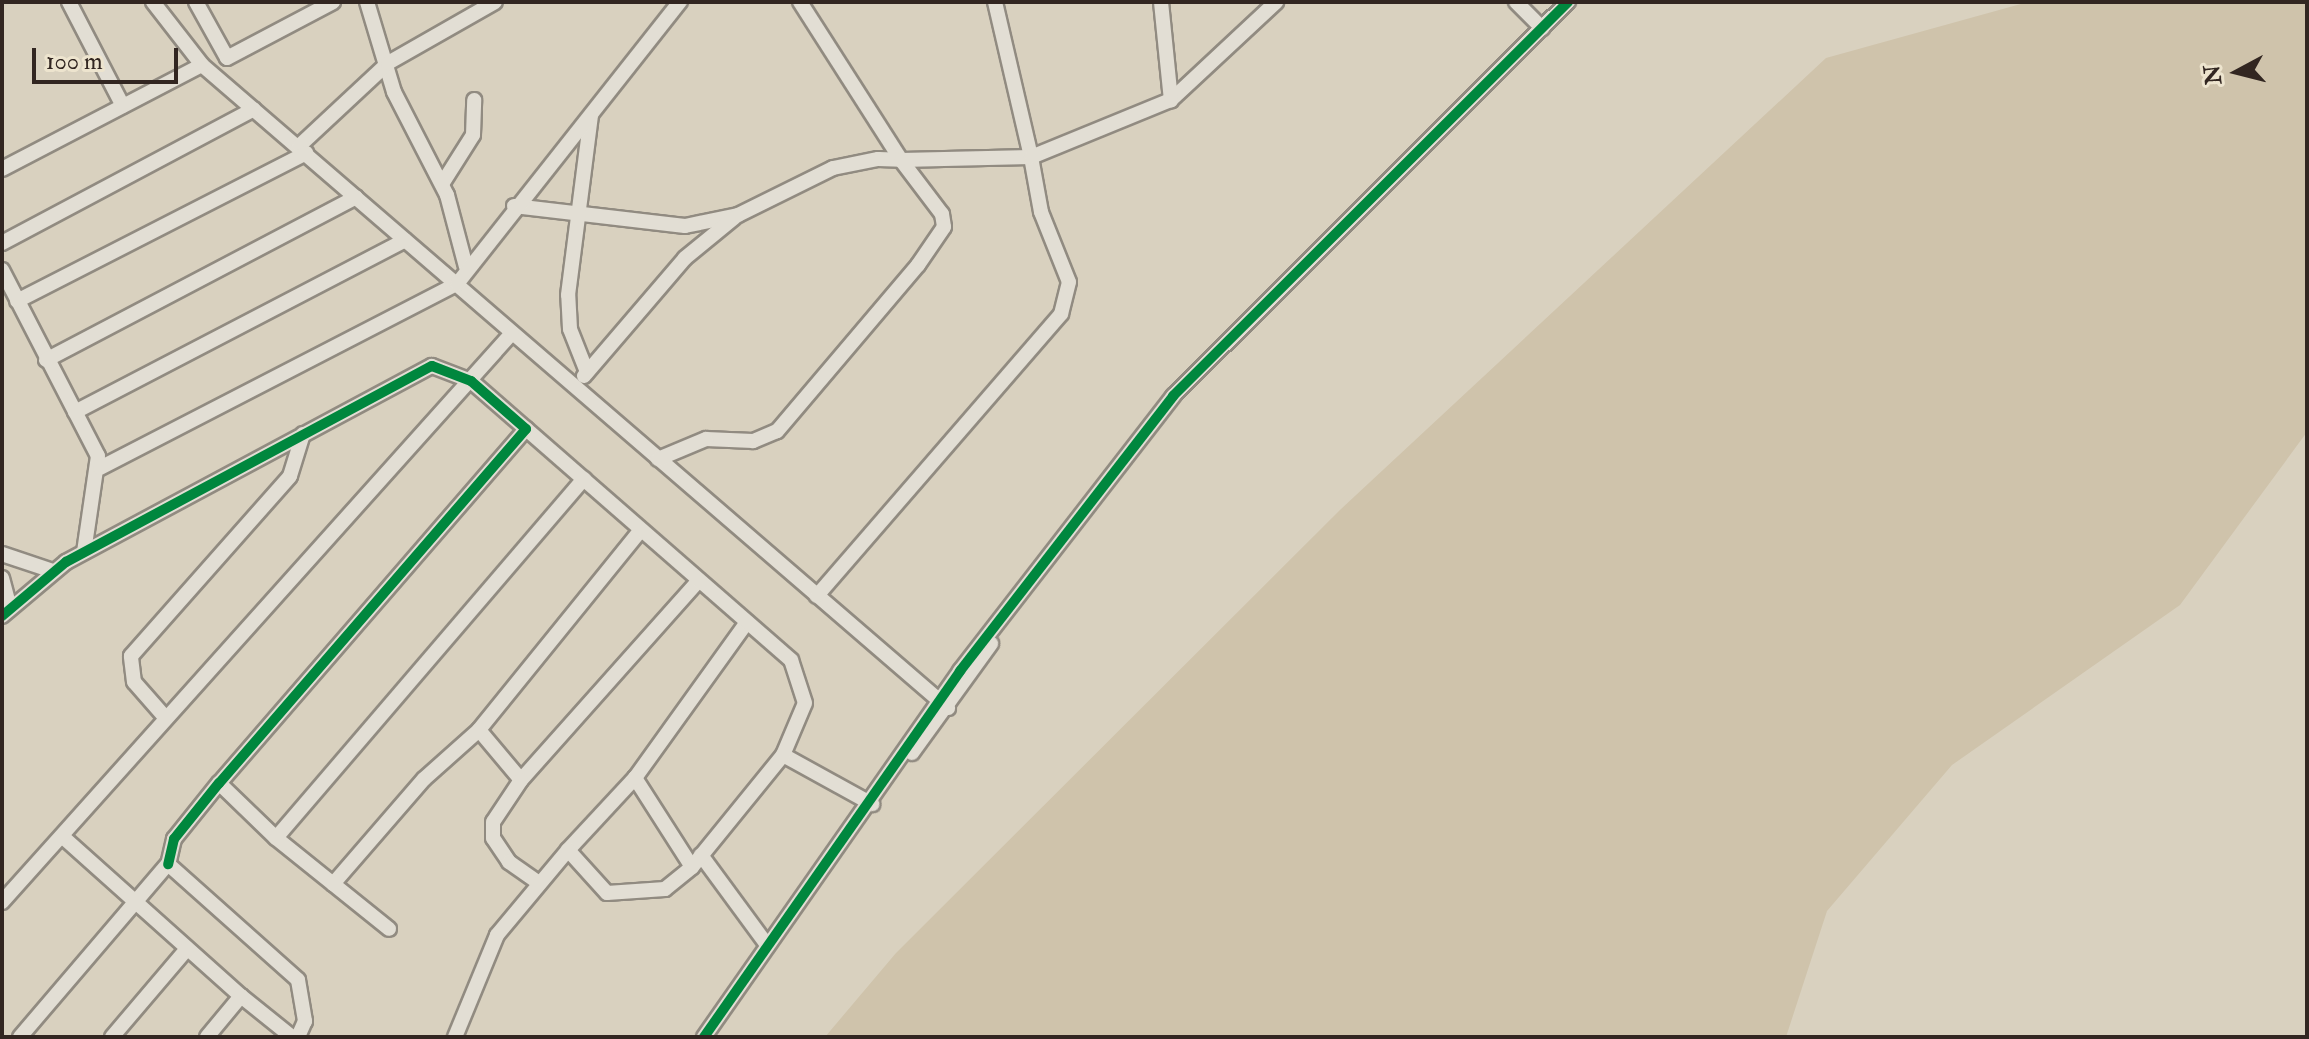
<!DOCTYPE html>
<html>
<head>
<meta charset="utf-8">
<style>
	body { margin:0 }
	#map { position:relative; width:2309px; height:1039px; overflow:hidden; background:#d9d1bf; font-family:"IM FELL Double Pica",serif }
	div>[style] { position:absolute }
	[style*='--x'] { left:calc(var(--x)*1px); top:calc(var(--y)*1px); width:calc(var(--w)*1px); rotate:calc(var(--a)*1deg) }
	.green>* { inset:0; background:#cfc3ab }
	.roads { filter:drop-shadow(2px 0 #918b81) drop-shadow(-2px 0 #918b81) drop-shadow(0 2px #918b81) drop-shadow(0 -2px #918b81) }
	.minor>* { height:14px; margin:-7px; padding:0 7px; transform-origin:7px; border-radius:7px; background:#e2ded4 }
	.cycleway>* { height:10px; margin:-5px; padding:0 5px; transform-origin:5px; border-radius:5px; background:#00873e }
	span { translate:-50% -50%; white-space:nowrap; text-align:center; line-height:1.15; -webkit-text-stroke:7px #ede4ce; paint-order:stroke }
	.frame { position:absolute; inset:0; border:4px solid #322621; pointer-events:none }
	.north { position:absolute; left:2197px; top:32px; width:80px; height:80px; -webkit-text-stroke:6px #ede4ce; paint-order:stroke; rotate:263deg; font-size:22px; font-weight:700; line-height:32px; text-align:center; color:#322621 }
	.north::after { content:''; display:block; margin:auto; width:28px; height:36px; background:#322621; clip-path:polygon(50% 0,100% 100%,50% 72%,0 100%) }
	.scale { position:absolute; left:32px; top:48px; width:146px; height:36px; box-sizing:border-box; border:4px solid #322621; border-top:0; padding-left:10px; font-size:24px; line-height:28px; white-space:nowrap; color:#322621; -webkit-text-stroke:6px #ede4ce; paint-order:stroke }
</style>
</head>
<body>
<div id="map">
	<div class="green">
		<div style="clip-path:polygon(2028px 2px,2307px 2px,2307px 432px,2180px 605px,1952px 765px,1827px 911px,1786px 1037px,825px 1037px,896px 953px,1341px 509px,1826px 58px)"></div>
	</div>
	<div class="roads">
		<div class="minor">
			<div style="--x:69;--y:2;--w:117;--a:62.6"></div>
			<div style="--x:153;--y:2;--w:80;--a:52.1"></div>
			<div style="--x:202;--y:65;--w:985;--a:40.76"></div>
			<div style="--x:196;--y:2;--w:64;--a:61"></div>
			<div style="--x:227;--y:58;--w:120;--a:-27.8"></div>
			<div style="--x:367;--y:2;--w:94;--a:73.3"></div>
			<div style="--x:394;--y:92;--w:116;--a:62.8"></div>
			<div style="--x:447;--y:195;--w:74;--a:75.2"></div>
			<div style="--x:800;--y:2;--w:188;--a:57.4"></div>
			<div style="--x:901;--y:160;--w:130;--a:-1.3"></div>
			<div style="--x:1031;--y:157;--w:56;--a:79.7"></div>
			<div style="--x:1041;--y:212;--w:75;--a:68.2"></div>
			<div style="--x:1069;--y:282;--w:33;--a:104"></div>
			<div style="--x:1061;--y:314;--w:373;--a:130.9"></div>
			<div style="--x:995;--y:2;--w:159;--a:76.9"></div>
			<div style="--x:1031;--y:157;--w:151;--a:-22.2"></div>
			<div style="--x:1171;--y:100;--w:144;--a:-43"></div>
			<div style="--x:1161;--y:2;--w:99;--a:84.2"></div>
			<div style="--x:1516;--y:2;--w:37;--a:45"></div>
			<div style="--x:299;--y:146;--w:122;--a:-43"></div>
			<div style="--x:388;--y:63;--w:123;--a:-29.7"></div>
			<div style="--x:2;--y:169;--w:225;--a:-27.5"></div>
			<div style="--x:442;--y:184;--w:58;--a:-57.7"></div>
			<div style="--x:473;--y:135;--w:35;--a:-88"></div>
			<div style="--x:514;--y:206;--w:172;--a:6.7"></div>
			<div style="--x:685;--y:226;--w:54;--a:-11.7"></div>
			<div style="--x:738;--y:215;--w:106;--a:-26.3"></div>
			<div style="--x:833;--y:168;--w:46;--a:-11.3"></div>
			<div style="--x:878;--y:159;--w:23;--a:2"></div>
			<div style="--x:901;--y:160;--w:68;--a:52.8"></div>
			<div style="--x:942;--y:214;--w:13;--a:81"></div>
			<div style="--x:944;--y:227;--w:46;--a:124.4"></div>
			<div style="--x:918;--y:265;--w:218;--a:130.3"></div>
			<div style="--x:777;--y:431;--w:26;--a:157"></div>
			<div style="--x:753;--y:441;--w:47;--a:-177.6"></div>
			<div style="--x:706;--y:439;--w:52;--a:157.4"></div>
			<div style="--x:2;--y:243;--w:285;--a:-28"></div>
			<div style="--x:2;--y:270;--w:209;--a:62.7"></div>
			<div style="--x:98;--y:456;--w:97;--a:98.3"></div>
			<div style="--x:17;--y:301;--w:325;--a:-27.1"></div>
			<div style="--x:46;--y:360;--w:350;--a:-27.7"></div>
			<div style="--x:587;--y:372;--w:46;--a:-111.6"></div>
			<div style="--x:570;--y:329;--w:34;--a:-93"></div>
			<div style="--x:568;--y:295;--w:181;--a:-82.7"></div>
			<div style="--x:584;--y:376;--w:155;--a:-49.4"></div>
			<div style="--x:685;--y:258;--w:63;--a:-39.2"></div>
			<div style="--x:75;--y:412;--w:372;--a:-27.5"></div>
			<div style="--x:100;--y:468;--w:402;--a:-27.3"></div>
			<div style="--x:457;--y:284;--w:360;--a:-51.7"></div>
			<div style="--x:640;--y:531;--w:256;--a:129"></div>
			<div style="--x:479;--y:730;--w:65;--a:50"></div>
			<div style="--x:521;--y:780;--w:266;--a:-48.3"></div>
			<div style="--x:2;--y:554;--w:54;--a:18.4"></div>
			<div style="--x:2;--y:578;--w:31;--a:75"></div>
			<div style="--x:2;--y:616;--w:84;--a:-40.2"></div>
			<div style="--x:66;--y:562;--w:415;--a:-28.2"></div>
			<div style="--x:432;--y:366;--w:42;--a:21"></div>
			<div style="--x:471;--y:381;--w:73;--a:41.1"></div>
			<div style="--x:526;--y:429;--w:469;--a:130.9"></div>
			<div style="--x:219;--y:783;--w:72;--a:128.8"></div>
			<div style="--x:174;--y:839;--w:26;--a:103"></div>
			<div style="--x:164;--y:716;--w:45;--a:-131.4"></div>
			<div style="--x:134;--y:682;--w:26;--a:-97"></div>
			<div style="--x:131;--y:656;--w:240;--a:-48.5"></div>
			<div style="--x:290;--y:476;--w:44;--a:-72.8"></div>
			<div style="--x:912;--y:753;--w:135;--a:-54.1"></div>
			<div style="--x:783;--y:755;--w:102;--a:28.8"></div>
			<div style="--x:521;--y:780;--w:50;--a:123.7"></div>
			<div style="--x:493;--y:822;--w:16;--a:90"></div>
			<div style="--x:493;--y:838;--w:29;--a:56"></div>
			<div style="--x:509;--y:862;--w:37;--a:35"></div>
			<div style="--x:219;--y:783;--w:79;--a:44"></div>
			<div style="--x:276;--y:838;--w:473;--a:-49.4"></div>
			<div style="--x:63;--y:837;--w:239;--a:41.8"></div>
			<div style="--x:241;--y:996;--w:53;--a:129.7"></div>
			<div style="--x:276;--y:838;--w:145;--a:38.8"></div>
			<div style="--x:568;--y:850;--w:98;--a:-47.1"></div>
			<div style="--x:701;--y:855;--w:112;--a:53.7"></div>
			<div style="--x:692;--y:867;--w:106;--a:-122.6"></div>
			<div style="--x:635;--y:778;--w:192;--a:-54.3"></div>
			<div style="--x:333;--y:884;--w:139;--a:-49.1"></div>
			<div style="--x:424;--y:779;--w:74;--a:-41.7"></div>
			<div style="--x:2;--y:902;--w:764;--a:-48.13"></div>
			<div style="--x:241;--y:996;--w:65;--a:38.8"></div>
			<div style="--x:20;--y:1037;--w:228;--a:-49.5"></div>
			<div style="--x:168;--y:864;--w:174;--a:41.7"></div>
			<div style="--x:298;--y:980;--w:42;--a:80.3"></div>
			<div style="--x:305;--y:1021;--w:17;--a:114"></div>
			<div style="--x:112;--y:1037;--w:116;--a:-49.6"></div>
			<div style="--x:455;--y:1037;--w:110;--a:-67.6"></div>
			<div style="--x:497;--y:935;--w:111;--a:-50.1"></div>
			<div style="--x:568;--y:850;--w:58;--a:47.8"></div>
			<div style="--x:607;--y:893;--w:58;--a:-3.9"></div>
			<div style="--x:665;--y:889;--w:35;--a:-39"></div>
			<div style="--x:692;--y:867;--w:144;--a:-50.9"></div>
			<div style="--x:783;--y:755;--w:56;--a:-67.1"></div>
			<div style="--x:805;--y:703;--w:45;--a:-108"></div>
			<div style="--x:791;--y:660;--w:352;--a:-138.9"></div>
			<div style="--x:704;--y:1037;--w:447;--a:-55"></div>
			<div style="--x:960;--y:671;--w:348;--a:-52.2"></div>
			<div style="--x:1173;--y:396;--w:558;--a:-44.93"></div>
		</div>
	</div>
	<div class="cycleway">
		<div style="--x:2;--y:616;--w:84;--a:-40.2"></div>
		<div style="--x:66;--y:562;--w:415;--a:-28.2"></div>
		<div style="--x:432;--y:366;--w:42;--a:21"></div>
		<div style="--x:471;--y:381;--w:73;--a:41.1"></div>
		<div style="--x:526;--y:429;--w:469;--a:130.9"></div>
		<div style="--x:219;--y:783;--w:72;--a:128.8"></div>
		<div style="--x:174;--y:839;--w:26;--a:103"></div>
		<div style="--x:704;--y:1037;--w:447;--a:-55"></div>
		<div style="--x:960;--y:671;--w:348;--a:-52.2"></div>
		<div style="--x:1173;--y:396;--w:558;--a:-44.93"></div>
	</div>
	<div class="frame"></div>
	<div class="north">N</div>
	<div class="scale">100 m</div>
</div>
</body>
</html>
